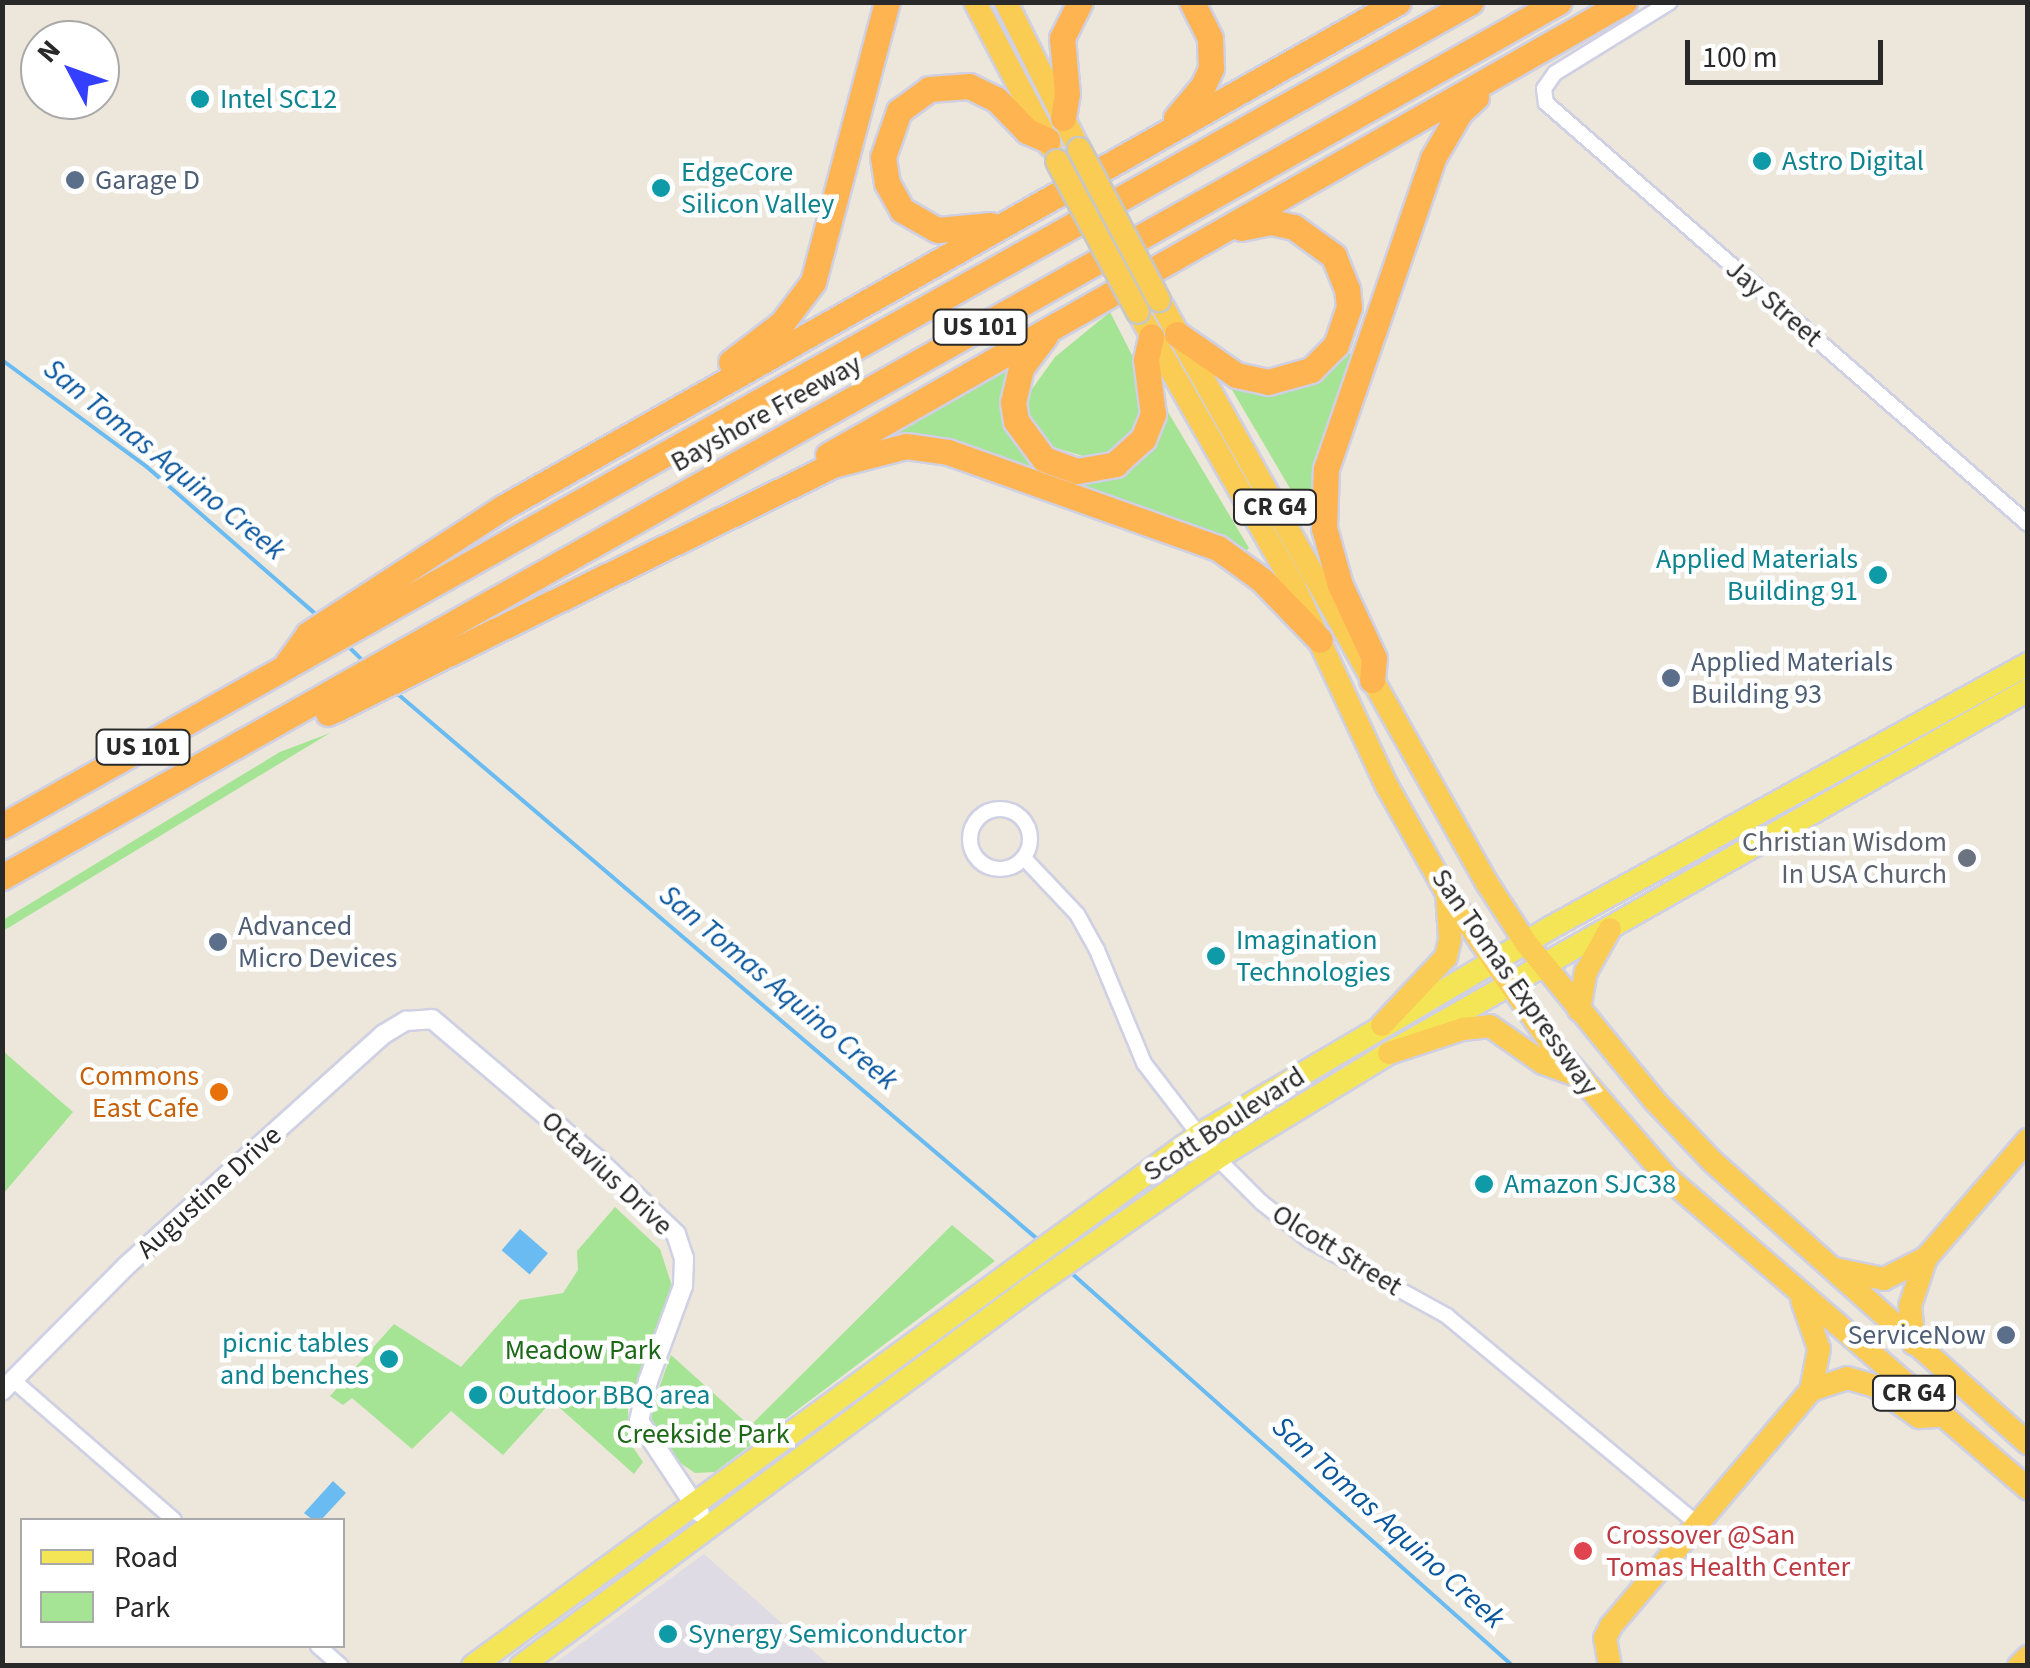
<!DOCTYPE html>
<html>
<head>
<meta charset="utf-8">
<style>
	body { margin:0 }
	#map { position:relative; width:2030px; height:1668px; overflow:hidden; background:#ece7da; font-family:"Source Sans 3",sans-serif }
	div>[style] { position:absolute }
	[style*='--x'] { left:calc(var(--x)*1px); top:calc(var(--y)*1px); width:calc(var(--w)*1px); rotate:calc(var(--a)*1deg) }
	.industrial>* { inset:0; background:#dfdbe4 }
	.green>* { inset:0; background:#a5e494 }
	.water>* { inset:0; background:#69bbf2; transform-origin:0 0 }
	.stream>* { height:4px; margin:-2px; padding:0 2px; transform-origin:2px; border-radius:2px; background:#69bbf2 }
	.roads { filter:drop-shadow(2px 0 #cfd0e3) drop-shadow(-2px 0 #cfd0e3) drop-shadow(0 2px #cfd0e3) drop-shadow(0 -2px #cfd0e3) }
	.minor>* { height:14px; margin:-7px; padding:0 7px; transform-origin:7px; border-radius:7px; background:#fff }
	.minor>.ring { margin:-7px; padding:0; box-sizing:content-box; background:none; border:14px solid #fff; border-radius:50% }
	.tertiary>* { height:18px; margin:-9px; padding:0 9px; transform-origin:9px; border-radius:9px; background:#fff }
	.primary>* { height:22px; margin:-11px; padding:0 11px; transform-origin:11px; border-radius:11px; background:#f4e557 }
	.trunk>* { height:22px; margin:-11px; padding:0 11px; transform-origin:11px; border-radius:11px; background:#facc54 }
	.motorway>* { height:25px; margin:-12.5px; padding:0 12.5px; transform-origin:12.5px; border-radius:12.5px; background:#ffb452 }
	.bridges { filter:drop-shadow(2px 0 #c7c7c7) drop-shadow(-2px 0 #c7c7c7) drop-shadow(0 2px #c7c7c7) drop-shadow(0 -2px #c7c7c7) }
	.trunk-bridge>* { height:22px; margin:-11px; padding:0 11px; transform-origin:11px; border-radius:11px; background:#facc54 }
	.dots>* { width:28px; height:28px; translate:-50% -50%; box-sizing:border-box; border:5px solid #fff; border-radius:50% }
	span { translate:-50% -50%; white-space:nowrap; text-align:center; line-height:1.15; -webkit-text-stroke:9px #fff; paint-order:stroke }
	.shield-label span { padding:2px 8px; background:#fff; border:2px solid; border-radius:8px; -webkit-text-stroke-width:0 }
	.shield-label { font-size:25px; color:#292929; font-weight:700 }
	.culture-label { font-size:28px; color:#0d838f }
	.left { translate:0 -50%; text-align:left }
	.right { translate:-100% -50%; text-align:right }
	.service-label { font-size:28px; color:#4e5e75 }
	.street-label { font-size:28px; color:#292929 }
	.worship-label { font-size:28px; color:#5b616d }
	.food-label { font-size:28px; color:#c56008 }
	.park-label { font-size:28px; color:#1d6817 }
	.health-label { font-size:28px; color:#be3a42 }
	.water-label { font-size:30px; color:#09569d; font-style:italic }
	.frame { position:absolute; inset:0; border:5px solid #292929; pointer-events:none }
	.legend { position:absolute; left:20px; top:1518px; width:325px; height:130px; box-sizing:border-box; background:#fff; border:2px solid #a9a9a9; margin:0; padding:12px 18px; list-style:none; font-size:30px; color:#292929 }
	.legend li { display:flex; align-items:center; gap:20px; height:50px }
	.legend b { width:50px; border:2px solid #a9a9a9 }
	.north { position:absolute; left:20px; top:20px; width:100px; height:100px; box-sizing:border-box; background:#fff; border:2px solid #a9a9a9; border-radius:50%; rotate:311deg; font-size:28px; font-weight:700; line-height:40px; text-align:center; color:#292929 }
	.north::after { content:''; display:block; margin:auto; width:35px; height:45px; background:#343fff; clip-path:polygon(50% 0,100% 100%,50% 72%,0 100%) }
	.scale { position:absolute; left:1685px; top:40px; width:198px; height:45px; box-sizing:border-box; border:5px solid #292929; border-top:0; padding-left:12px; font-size:30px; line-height:35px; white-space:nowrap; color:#292929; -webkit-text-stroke:8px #fff; paint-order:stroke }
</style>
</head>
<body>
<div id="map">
	<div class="industrial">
		<div style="clip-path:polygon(704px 1554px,829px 1665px,552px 1665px)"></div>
	</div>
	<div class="green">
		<div style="clip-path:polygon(1110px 312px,1134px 359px,1139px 403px,1143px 405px,1129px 438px,1112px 452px,1086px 457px,1047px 445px,1029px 419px,1027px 396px,1055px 357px)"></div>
		<div style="clip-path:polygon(1342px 352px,1352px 354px,1313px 502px,1301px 507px,1225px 378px,1238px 385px)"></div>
		<div style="clip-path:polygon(1011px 360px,1004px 396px,1040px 467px,1036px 474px,881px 447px,875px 436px,946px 397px,964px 394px,982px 384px,990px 371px)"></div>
		<div style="clip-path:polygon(1165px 407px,1249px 548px,1241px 556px,1081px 495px,1080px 481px,1114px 475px,1149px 450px,1159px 434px)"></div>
		<div style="clip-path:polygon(330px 733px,3px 931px,3px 920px,280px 752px)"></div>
		<div style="clip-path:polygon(3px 1051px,73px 1112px,3px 1194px)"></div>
		<div style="clip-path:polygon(615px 1207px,660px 1249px,672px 1286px,628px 1405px,628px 1440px,643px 1462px,634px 1474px,552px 1401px,503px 1455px,451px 1411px,412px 1449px,352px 1398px,343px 1405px,330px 1396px,394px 1324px,461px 1367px,520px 1300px,563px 1293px,578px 1270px,577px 1251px)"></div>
		<div style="clip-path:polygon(952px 1225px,995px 1261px,715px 1472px,695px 1473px,676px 1460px,651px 1429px,652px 1407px,671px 1355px,750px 1426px)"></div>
	</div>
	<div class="water">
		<div style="left:520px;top:1229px;width:37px;height:28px;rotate:41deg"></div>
		<div style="clip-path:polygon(333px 1481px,346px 1493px,321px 1520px,313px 1520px,304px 1513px)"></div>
	</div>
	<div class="stream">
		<div style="--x:2;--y:360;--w:180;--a:36.4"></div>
		<div style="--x:147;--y:467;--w:228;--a:41.1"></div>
		<div style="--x:347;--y:645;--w:25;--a:45"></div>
		<div style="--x:393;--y:690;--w:851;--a:40.43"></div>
		<div style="--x:1068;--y:1270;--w:596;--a:41.67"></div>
	</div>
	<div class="roads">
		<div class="minor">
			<div style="--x:1670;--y:2;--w:135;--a:148.3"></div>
			<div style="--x:1555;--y:73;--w:19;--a:125"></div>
			<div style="--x:1544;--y:89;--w:14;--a:82"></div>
			<div style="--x:1546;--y:103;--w:640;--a:41.14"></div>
			<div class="ring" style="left:970px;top:809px;width:46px;height:46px"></div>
			<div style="--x:1024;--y:858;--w:77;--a:46.6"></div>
			<div style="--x:1077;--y:914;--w:41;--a:60.9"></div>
			<div style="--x:1097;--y:950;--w:122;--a:67.4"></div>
			<div style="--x:1144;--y:1063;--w:120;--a:52.5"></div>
			<div style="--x:1217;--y:1158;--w:62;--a:45"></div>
			<div style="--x:1261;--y:1202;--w:61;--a:38.4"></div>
			<div style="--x:1309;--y:1240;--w:158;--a:28.8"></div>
			<div style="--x:1447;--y:1316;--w:324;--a:39.7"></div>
			<div style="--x:13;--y:1380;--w:213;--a:41"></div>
			<div style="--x:318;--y:1646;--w:30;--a:41"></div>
		</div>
		<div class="tertiary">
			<div style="--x:2;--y:1391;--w:175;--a:-45.2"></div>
			<div style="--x:125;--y:1267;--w:348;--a:-42"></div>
			<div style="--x:384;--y:1034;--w:26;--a:-31"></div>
			<div style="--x:406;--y:1021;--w:26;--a:-4"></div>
			<div style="--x:432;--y:1019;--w:216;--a:40.3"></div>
			<div style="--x:597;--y:1159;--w:109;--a:43.5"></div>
			<div style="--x:676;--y:1234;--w:25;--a:72"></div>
			<div style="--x:684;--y:1258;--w:28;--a:92"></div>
			<div style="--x:683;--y:1286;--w:101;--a:110.2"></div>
			<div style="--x:648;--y:1381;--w:41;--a:102.7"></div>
			<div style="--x:639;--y:1421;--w:110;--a:56.5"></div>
		</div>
		<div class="primary">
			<div style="--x:473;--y:1666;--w:899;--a:-36.18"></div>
			<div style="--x:1199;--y:1135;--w:407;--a:-30.5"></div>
			<div style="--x:1550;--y:928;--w:546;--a:-28.91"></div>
			<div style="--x:521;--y:1666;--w:631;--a:-36.56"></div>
			<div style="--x:1028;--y:1290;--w:231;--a:-34.9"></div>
			<div style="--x:1217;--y:1158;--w:202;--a:-31.4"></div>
			<div style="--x:1389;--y:1053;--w:735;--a:-29.6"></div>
		</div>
		<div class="trunk">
			<div style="--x:975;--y:2;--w:162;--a:62.5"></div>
			<div style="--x:1006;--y:2;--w:164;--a:63.6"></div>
			<div style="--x:1159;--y:300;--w:669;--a:60.64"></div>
			<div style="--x:1487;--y:883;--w:72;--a:57"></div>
			<div style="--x:1526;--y:943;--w:203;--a:50.8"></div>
			<div style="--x:1654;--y:1100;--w:84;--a:46.4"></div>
			<div style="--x:1712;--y:1161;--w:424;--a:41.8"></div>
			<div style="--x:1138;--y:312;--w:315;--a:60.3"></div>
			<div style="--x:1294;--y:586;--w:221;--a:65.1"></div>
			<div style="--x:1387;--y:786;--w:123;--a:60.7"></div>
			<div style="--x:1447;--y:893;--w:181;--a:55.3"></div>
			<div style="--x:1550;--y:1042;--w:180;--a:49.1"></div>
			<div style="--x:1668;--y:1178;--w:476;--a:40.8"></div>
			<div style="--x:1579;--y:1010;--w:39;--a:-80"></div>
			<div style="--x:1586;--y:972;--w:49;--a:-60.8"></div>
			<div style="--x:1382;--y:1025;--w:93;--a:-46.7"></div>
			<div style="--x:1446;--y:957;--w:18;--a:-77"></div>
			<div style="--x:1450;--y:939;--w:46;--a:-93.7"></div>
			<div style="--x:1389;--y:1053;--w:78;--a:-18"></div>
			<div style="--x:1463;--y:1029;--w:27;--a:-6"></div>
			<div style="--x:1490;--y:1026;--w:65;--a:34.9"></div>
			<div style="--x:1543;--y:1063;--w:32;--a:20"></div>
			<div style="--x:1835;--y:1269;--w:50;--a:11.5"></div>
			<div style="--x:1884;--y:1279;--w:47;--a:-26.6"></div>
			<div style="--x:1914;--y:1344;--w:38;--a:-96"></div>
			<div style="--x:1910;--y:1306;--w:51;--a:-71.6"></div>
			<div style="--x:1926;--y:1258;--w:156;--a:-49.2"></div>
			<div style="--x:1811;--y:1390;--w:38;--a:-18"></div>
			<div style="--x:1847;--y:1378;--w:29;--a:16"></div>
			<div style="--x:1875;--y:1386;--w:54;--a:35.2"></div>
			<div style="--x:1919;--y:1417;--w:22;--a:-3"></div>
			<div style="--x:1610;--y:1666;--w:28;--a:-100"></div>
			<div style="--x:1605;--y:1638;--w:13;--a:-63"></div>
			<div style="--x:1611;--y:1626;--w:309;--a:-49.7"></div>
			<div style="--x:1811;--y:1390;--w:42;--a:-79"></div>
			<div style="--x:1819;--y:1349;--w:52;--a:-109.1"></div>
			<div style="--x:2019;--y:1666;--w:13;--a:-45"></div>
		</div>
		<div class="motorway">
			<div style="--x:1063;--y:118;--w:24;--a:-81"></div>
			<div style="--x:1067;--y:94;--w:56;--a:-95.1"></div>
			<div style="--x:1062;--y:38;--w:40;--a:-63.4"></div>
			<div style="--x:1176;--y:118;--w:42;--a:-49.8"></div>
			<div style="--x:1203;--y:86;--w:20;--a:-66"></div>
			<div style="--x:1211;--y:68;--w:30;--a:-92"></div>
			<div style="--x:1210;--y:38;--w:40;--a:-116.6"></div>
			<div style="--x:991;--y:225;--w:54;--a:174.7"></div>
			<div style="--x:937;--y:230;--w:40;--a:-150.3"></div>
			<div style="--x:902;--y:210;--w:31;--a:-119"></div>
			<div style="--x:887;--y:183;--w:26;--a:-99"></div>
			<div style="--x:883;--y:157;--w:49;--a:-70.8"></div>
			<div style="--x:899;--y:111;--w:37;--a:-36"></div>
			<div style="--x:929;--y:89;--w:40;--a:-4.3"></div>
			<div style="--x:969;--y:86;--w:30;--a:26"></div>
			<div style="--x:996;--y:99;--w:45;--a:45.9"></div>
			<div style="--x:1027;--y:131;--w:22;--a:24"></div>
			<div style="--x:1177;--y:334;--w:72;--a:34.8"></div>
			<div style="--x:1236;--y:375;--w:33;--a:12"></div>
			<div style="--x:1268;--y:382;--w:45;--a:-15.6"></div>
			<div style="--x:1311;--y:370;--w:35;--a:-45"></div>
			<div style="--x:1336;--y:345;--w:40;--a:-71.1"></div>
			<div style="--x:1349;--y:307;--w:18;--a:-96"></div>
			<div style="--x:1347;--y:289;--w:35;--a:-112"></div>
			<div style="--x:1334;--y:256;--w:49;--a:-144.1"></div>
			<div style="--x:1294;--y:227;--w:24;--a:-168"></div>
			<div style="--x:1271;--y:222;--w:31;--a:169"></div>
			<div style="--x:1045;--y:336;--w:40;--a:127"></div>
			<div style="--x:1021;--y:368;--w:35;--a:103"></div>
			<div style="--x:1013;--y:402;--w:19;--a:81"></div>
			<div style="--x:1016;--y:421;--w:47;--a:53.6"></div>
			<div style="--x:1044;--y:459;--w:35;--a:20"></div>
			<div style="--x:1077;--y:471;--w:39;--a:-10"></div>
			<div style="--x:1115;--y:464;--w:38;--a:-42"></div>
			<div style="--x:1143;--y:439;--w:27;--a:-68"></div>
			<div style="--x:1153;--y:414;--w:55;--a:-97.3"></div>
			<div style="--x:1146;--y:359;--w:23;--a:-77"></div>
			<div style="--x:731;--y:362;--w:64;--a:-37.4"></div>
			<div style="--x:782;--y:323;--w:51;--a:-52.9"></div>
			<div style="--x:813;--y:282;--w:290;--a:-75.2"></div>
			<div style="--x:828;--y:455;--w:916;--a:-29.64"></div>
			<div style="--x:288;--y:662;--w:34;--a:-54"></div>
			<div style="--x:308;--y:634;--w:231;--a:-33"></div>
			<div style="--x:502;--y:508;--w:1029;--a:-29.45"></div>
			<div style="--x:1372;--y:680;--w:22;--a:-85"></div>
			<div style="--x:1374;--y:658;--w:81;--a:-115"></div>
			<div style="--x:1340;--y:585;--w:59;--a:-105.7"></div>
			<div style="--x:1324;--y:528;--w:59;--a:-88.1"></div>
			<div style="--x:1326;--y:469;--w:329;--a:-71"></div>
			<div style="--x:1433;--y:158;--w:53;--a:-59.6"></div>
			<div style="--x:1460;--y:112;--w:22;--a:-43"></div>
			<div style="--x:328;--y:713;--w:563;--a:-26.16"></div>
			<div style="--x:833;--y:465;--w:75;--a:-14.6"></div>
			<div style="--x:906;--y:446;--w:42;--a:8.1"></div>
			<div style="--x:948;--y:452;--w:287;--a:19.6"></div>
			<div style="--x:1218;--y:548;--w:54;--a:36"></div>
			<div style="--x:1262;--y:580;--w:83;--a:46"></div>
			<div style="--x:2;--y:826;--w:1684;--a:-29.29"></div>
			<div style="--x:2;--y:877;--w:1786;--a:-29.34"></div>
		</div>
	</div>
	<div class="bridges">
		<div class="trunk-bridge">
			<div style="--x:1079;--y:149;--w:171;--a:62.1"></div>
			<div style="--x:1057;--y:161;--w:171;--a:61.8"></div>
		</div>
	</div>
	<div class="dots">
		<div style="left:200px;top:99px;background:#0f9aa8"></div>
		<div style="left:1762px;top:161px;background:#0f9aa8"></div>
		<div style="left:75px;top:180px;background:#5c6f8a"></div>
		<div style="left:661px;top:188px;background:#0f9aa8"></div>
		<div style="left:1878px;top:575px;background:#0f9aa8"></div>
		<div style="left:1671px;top:678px;background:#5c6f8a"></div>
		<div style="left:1967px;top:858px;background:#6b7280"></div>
		<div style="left:218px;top:942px;background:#5c6f8a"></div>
		<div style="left:1216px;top:956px;background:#0f9aa8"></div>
		<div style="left:219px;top:1092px;background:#e8710a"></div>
		<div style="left:1484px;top:1184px;background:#0f9aa8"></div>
		<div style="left:2006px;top:1335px;background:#5c6f8a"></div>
		<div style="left:389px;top:1359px;background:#0f9aa8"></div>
		<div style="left:478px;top:1395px;background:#0f9aa8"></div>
		<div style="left:1583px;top:1551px;background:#e0444e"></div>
		<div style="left:668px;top:1634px;background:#0f9aa8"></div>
	</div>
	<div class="shield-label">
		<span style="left:980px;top:327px">US 101</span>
		<span style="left:1275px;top:507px">CR G4</span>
		<span style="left:143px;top:747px">US 101</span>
		<span style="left:1914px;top:1393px">CR G4</span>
	</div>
	<div class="culture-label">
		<span class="left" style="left:220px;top:99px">Intel SC12</span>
		<span class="left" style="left:1782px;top:161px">Astro Digital</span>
		<span class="left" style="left:681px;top:188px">EdgeCore<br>Silicon Valley</span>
		<span class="right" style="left:1858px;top:575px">Applied Materials<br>Building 91</span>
		<span class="left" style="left:1236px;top:956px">Imagination<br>Technologies</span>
		<span class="left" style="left:1504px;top:1184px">Amazon SJC38</span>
		<span class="right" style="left:369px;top:1359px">picnic tables<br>and benches</span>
		<span class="left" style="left:498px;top:1395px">Outdoor BBQ area</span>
		<span class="left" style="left:688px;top:1634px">Synergy Semiconductor</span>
	</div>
	<div class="service-label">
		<span class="left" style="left:95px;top:180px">Garage D</span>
		<span class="left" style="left:1691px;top:678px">Applied Materials<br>Building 93</span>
		<span class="left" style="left:238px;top:942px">Advanced<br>Micro Devices</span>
		<span class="right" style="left:1986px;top:1335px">ServiceNow</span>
	</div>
	<div class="street-label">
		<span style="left:1774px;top:303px;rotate:41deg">Jay Street</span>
		<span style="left:766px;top:413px;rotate:-29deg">Bayshore Freeway</span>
		<span style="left:1515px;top:982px;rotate:55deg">San Tomas Expressway</span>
		<span style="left:1224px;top:1124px;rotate:-33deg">Scott Boulevard</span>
		<span style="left:607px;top:1173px;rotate:43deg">Octavius Drive</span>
		<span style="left:209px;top:1192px;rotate:-42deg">Augustine Drive</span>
		<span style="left:1337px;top:1250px;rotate:32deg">Olcott Street</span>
	</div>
	<div class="worship-label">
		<span class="right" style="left:1947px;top:858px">Christian Wisdom<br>In USA Church</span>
	</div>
	<div class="food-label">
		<span class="right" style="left:199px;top:1092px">Commons<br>East Cafe</span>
	</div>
	<div class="park-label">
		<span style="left:583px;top:1350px">Meadow Park</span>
		<span style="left:703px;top:1434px">Creekside Park</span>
	</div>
	<div class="health-label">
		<span class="left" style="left:1606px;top:1551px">Crossover @San<br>Tomas Health Center</span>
	</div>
	<div class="water-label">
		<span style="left:164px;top:460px;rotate:39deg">San Tomas Aquino Creek</span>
		<span style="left:778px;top:988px;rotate:40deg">San Tomas Aquino Creek</span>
		<span style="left:1388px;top:1523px;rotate:42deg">San Tomas Aquino Creek</span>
	</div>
	<div class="frame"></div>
	<ul class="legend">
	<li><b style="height:12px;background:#f4e557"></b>Road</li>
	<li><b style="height:28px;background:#a5e494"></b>Park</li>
	</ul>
	<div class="north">N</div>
	<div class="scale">100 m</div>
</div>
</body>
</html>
